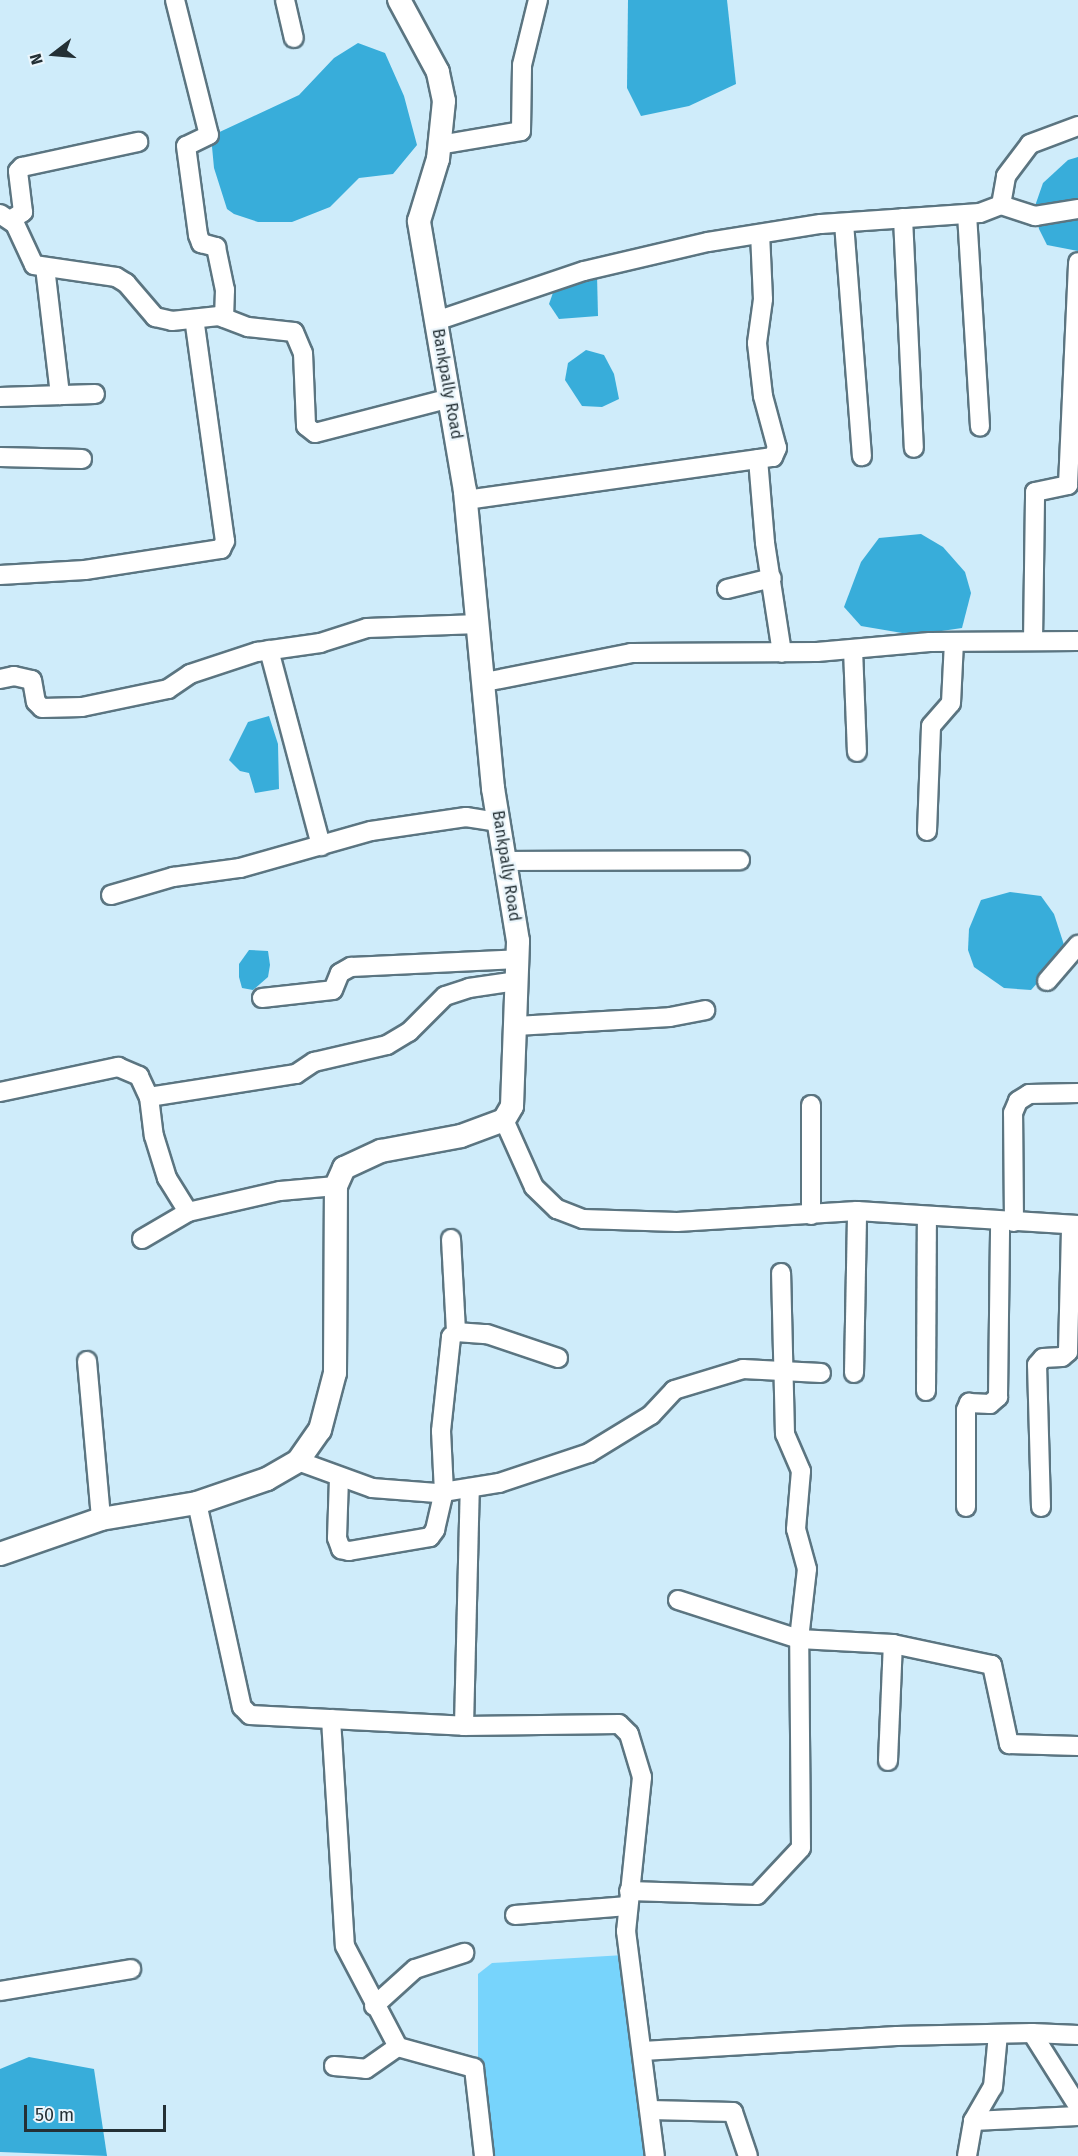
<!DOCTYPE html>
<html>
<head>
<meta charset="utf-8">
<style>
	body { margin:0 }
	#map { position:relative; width:1078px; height:2156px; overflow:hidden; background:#cfecfa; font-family:"Fira Sans",sans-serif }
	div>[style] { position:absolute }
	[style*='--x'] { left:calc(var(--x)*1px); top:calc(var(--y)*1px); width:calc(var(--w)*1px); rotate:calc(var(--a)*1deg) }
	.green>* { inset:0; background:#77d4fc }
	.water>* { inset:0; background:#38adda }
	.roads { filter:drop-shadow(2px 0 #5b7581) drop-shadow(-2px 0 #5b7581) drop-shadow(0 2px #5b7581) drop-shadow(0 -2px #5b7581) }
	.minor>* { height:18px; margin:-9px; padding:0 9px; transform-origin:9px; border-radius:9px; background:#fff }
	.tertiary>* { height:22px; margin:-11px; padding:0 11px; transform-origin:11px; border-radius:11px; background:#fff }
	span { translate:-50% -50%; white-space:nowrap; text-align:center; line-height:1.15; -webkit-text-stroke:4.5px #ebf6fc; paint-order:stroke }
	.street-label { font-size:16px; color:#243035 }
	.north { position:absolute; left:24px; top:24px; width:60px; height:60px; -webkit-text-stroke:4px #ebf6fc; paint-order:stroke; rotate:254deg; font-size:16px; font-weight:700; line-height:24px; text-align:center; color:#243035 }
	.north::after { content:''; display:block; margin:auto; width:21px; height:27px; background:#243035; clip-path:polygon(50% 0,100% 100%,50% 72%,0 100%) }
	.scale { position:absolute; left:24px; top:2105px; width:142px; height:27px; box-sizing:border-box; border:3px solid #243035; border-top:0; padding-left:8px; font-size:18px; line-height:21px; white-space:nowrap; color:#243035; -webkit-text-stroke:4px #ebf6fc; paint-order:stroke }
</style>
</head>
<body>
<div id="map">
	<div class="green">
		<div style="clip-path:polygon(624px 1955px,651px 2156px,491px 2156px,478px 2061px,478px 1974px,492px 1963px)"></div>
	</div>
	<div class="water">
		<div style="clip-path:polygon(628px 0,727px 0,736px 84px,689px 106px,641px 116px,627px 88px)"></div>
		<div style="clip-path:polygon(358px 43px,385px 53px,404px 96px,417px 145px,393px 174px,359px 178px,330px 207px,292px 222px,258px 222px,234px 214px,227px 209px,214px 168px,211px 136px,299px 95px,334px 58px)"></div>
		<div style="clip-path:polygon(1078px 157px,1078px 251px,1047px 245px,1039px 229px,1035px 206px,1043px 183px,1068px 160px)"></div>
		<div style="clip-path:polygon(597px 275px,598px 316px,559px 319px,549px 304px,555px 287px)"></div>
		<div style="clip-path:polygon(586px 350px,604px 355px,614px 374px,619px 399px,602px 407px,582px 406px,565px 380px,568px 363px)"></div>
		<div style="clip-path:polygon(921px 534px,943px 547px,965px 572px,971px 593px,962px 628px,914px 635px,861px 626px,844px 607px,861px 562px,879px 538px)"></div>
		<div style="clip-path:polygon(269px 716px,278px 744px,279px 789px,255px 793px,249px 773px,240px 771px,229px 760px,248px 722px)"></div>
		<div style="clip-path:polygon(1010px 892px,1041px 896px,1054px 914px,1066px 951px,1031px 990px,1004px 988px,974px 967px,968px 950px,969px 929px,981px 900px)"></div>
		<div style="clip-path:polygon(249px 950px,268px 951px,270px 965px,268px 977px,253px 990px,242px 988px,239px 977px,239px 964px)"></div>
		<div style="clip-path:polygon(29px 2057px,94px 2069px,107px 2156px,0 2152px,0 2069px)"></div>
	</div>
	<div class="roads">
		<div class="minor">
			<div style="--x:175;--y:0;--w:139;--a:75.9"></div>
			<div style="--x:209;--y:135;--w:25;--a:154"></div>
			<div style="--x:186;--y:146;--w:90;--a:82.3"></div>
			<div style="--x:198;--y:235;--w:9;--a:69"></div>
			<div style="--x:201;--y:243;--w:16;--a:15"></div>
			<div style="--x:216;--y:247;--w:44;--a:78.2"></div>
			<div style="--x:225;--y:290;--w:28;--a:92"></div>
			<div style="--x:285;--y:0;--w:39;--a:77"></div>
			<div style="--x:439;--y:145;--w:83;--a:-9.7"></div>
			<div style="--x:521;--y:131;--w:66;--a:-89.1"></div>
			<div style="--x:522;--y:65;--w:67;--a:-76.2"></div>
			<div style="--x:1001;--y:205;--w:36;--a:18"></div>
			<div style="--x:1035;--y:216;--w:44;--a:-9.2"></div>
			<div style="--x:0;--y:214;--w:18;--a:34"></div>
			<div style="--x:15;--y:224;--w:45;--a:65.1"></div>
			<div style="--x:34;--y:265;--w:83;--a:8.3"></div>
			<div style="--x:116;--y:277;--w:12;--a:31"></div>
			<div style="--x:126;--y:283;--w:45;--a:49.5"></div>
			<div style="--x:155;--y:317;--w:17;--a:13"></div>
			<div style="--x:172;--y:321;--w:47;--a:-6.1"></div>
			<div style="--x:219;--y:316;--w:31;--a:21"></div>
			<div style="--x:248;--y:327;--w:46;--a:6.2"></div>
			<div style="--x:294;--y:332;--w:23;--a:67"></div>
			<div style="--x:303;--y:353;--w:73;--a:87.6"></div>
			<div style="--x:306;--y:426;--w:11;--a:38"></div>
			<div style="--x:315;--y:433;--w:139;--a:-14.5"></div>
			<div style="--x:967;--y:214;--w:213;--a:86.5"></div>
			<div style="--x:903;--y:218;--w:230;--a:87.3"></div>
			<div style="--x:12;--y:219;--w:13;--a:-32"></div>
			<div style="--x:23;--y:212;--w:41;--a:-97"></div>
			<div style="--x:18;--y:171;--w:6;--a:-45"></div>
			<div style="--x:22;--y:167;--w:119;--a:-12.2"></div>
			<div style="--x:844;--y:223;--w:234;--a:85.6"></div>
			<div style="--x:45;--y:267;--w:129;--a:83.3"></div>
			<div style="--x:436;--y:321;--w:156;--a:-18.7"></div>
			<div style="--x:584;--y:271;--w:127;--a:-13.2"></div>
			<div style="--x:708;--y:242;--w:114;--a:-9.1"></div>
			<div style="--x:821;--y:224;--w:159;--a:-4"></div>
			<div style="--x:980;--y:213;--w:22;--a:-21"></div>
			<div style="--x:1001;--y:205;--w:29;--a:-80"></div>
			<div style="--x:1006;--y:176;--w:40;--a:-53"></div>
			<div style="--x:1030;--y:144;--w:51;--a:-20.6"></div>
			<div style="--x:0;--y:397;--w:95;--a:-1.8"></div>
			<div style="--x:0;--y:457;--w:82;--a:1.4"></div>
			<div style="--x:758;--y:459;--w:84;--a:85.2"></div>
			<div style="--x:765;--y:543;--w:111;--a:81.2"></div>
			<div style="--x:466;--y:500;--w:310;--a:-8"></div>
			<div style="--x:773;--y:457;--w:10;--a:-66"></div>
			<div style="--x:777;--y:448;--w:54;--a:-105.1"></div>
			<div style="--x:763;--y:396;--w:53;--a:-96.5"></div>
			<div style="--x:757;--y:343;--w:44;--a:-82.2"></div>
			<div style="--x:763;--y:299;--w:65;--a:-92.6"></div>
			<div style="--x:0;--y:575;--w:85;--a:-3.4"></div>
			<div style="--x:85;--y:570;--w:138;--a:-8.8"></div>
			<div style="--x:221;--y:549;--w:9;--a:-63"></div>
			<div style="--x:225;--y:541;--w:224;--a:-97.9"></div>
			<div style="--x:727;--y:589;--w:46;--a:-13.7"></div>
			<div style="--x:1033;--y:641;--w:149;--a:-89.2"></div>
			<div style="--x:1035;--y:492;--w:34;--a:-12"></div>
			<div style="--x:1068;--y:485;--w:223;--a:-87.4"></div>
			<div style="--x:853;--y:649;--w:103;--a:87.8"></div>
			<div style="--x:269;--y:650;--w:203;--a:75.1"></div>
			<div style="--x:0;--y:679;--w:14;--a:-12"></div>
			<div style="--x:14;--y:676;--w:18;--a:13"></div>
			<div style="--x:32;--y:680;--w:22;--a:80"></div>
			<div style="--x:36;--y:702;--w:8;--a:45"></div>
			<div style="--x:42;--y:708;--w:40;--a:-1.4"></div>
			<div style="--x:82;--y:707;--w:88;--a:-11.8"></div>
			<div style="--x:168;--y:689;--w:27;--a:-34"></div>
			<div style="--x:190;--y:674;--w:71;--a:-18.2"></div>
			<div style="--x:257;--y:652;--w:64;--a:-8.1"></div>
			<div style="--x:320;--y:643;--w:49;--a:-17.7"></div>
			<div style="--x:367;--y:628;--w:112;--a:-2"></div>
			<div style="--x:485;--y:682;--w:149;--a:-11.2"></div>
			<div style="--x:631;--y:653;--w:186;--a:-0.3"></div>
			<div style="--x:817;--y:652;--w:113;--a:-5.1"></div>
			<div style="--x:930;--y:642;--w:148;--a:-0.4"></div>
			<div style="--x:927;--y:831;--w:105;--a:-87.8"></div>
			<div style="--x:931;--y:726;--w:30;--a:-49"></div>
			<div style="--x:951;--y:703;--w:61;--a:-87.2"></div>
			<div style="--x:505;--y:861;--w:235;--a:-0.2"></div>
			<div style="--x:111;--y:895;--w:65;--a:-16.2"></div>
			<div style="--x:173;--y:877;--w:68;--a:-7.7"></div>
			<div style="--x:240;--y:868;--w:136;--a:-15.8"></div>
			<div style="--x:371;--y:831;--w:96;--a:-8.4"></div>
			<div style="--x:466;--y:817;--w:33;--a:9"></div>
			<div style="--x:1047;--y:981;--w:48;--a:-49.3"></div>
			<div style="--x:262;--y:998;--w:71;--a:-6.4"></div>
			<div style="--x:333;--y:990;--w:18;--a:-68"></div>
			<div style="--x:340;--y:973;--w:13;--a:-29"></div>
			<div style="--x:351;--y:967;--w:167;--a:-2.7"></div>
			<div style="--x:516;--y:1026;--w:154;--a:-3.3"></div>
			<div style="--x:670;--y:1017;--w:36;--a:-11"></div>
			<div style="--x:0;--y:1092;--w:121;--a:-12"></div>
			<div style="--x:118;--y:1067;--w:23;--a:23"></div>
			<div style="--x:139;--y:1076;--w:23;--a:65"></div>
			<div style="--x:149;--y:1097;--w:39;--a:83"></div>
			<div style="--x:154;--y:1136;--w:44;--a:72.8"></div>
			<div style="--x:167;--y:1178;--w:40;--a:58"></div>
			<div style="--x:188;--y:1212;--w:94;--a:-12.9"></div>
			<div style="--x:280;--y:1191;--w:56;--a:-5.1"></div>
			<div style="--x:149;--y:1097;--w:149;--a:-8.9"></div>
			<div style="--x:296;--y:1074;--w:22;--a:-34"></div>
			<div style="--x:314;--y:1062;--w:75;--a:-13.1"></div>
			<div style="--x:387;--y:1045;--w:26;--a:-31"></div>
			<div style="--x:409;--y:1032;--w:51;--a:-45"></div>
			<div style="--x:445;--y:996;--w:25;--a:-18"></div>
			<div style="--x:469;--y:988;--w:49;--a:-8.3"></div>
			<div style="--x:811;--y:1105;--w:110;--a:90"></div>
			<div style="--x:504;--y:1120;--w:73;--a:65.9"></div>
			<div style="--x:534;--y:1187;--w:32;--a:44"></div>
			<div style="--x:557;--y:1209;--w:28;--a:21"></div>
			<div style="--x:583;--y:1219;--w:94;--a:1.8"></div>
			<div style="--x:677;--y:1222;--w:180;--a:-3.5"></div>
			<div style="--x:857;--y:1211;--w:221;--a:3.6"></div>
			<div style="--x:1014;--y:1222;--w:109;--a:-90.5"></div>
			<div style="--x:1013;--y:1113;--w:13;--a:-67"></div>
			<div style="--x:1018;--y:1101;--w:13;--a:-32"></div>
			<div style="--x:1029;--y:1094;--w:49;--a:-1.2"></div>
			<div style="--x:142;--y:1239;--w:53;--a:-30.4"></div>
			<div style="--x:451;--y:1239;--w:93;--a:86.9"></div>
			<div style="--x:87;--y:1361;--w:159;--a:84.9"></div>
			<div style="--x:854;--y:1373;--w:162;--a:-88.9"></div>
			<div style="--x:926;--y:1391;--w:175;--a:-89.7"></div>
			<div style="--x:298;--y:1461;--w:79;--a:20"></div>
			<div style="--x:372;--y:1488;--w:65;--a:4.4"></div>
			<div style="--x:437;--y:1493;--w:63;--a:-9.2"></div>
			<div style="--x:499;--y:1483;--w:95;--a:-18.4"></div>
			<div style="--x:589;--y:1453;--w:73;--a:-31.5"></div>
			<div style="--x:651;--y:1415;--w:34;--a:-47"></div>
			<div style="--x:674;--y:1390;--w:72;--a:-16.9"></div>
			<div style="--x:743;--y:1369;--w:78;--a:2.9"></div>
			<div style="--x:339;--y:1478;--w:60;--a:91.9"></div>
			<div style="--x:337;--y:1538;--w:12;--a:70"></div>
			<div style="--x:341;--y:1549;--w:8;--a:14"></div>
			<div style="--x:349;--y:1551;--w:82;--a:-9.8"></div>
			<div style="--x:430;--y:1537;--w:9;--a:-54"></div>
			<div style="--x:435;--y:1530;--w:39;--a:-77"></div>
			<div style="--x:444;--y:1492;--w:61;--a:-92.8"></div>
			<div style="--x:441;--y:1431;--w:95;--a:-83.9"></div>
			<div style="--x:451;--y:1337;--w:7;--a:-45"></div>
			<div style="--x:456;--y:1332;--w:31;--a:4"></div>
			<div style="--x:487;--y:1334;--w:75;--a:18.7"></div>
			<div style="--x:197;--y:1503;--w:209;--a:77.6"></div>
			<div style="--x:242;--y:1707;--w:11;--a:45"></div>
			<div style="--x:250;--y:1715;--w:214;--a:2.9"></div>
			<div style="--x:464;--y:1726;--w:155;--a:-0.7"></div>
			<div style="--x:619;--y:1724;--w:14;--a:45"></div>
			<div style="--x:629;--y:1734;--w:45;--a:73.2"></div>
			<div style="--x:642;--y:1777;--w:155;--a:95.9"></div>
			<div style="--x:626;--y:1931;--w:227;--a:82.7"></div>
			<div style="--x:966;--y:1507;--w:97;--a:-90"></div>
			<div style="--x:966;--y:1410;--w:8;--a:-67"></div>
			<div style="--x:969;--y:1403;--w:21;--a:3"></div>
			<div style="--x:990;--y:1404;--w:11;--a:-41"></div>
			<div style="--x:998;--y:1397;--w:176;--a:-89.3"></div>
			<div style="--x:1041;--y:1507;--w:142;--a:-91.6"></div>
			<div style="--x:1037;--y:1365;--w:9;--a:-49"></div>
			<div style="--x:1043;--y:1358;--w:19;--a:-3"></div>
			<div style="--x:1062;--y:1357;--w:8;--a:-40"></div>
			<div style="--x:1068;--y:1352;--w:126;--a:-88.6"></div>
			<div style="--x:678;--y:1600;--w:127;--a:17.9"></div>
			<div style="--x:799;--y:1639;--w:94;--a:3"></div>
			<div style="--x:893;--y:1644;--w:101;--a:12"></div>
			<div style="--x:992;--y:1665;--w:81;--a:77.9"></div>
			<div style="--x:1009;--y:1744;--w:69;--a:1.7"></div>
			<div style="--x:331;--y:1719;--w:227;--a:86.5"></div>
			<div style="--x:345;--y:1946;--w:114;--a:62.3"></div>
			<div style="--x:398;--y:2047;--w:79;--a:15.4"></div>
			<div style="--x:474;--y:2068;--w:89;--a:83.5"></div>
			<div style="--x:464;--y:1726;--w:238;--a:-88.6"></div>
			<div style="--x:888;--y:1761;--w:117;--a:-87.6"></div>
			<div style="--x:629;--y:1891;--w:128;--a:1.8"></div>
			<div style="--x:757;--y:1895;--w:64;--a:-46.9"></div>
			<div style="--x:801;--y:1848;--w:209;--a:-90.5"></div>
			<div style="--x:799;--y:1639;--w:70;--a:-83.5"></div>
			<div style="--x:807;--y:1569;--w:41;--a:-105.4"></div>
			<div style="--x:796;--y:1529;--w:58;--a:-85.1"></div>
			<div style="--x:801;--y:1471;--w:40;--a:-113.4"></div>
			<div style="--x:785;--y:1434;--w:161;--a:-91.4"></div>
			<div style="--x:515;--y:1915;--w:113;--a:-4.6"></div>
			<div style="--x:0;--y:1991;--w:133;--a:-9.5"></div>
			<div style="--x:374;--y:2006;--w:55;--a:-42.1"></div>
			<div style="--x:415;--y:1969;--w:52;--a:-18.1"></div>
			<div style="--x:1032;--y:2033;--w:86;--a:57.8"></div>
			<div style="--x:643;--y:2051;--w:254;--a:-3.4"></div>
			<div style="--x:897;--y:2036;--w:135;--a:-1.3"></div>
			<div style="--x:1032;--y:2033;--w:46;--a:2.5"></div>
			<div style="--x:334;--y:2066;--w:32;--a:5"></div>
			<div style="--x:366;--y:2069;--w:39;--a:-35"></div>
			<div style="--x:650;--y:2110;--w:83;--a:1.4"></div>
			<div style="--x:733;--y:2112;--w:46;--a:71.2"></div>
			<div style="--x:973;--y:2121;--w:105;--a:-2.7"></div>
			<div style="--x:967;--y:2156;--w:36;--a:-80"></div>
			<div style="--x:973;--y:2121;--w:39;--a:-60"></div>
			<div style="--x:993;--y:2087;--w:53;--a:-84.6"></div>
		</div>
		<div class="tertiary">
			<div style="--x:0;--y:1554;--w:107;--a:-19.1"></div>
			<div style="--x:101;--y:1519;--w:97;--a:-9.5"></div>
			<div style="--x:197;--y:1503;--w:74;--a:-18.9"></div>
			<div style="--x:267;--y:1479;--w:36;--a:-30"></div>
			<div style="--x:298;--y:1461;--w:38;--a:-55"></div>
			<div style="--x:320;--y:1430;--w:59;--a:-75.3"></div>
			<div style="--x:335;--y:1373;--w:187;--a:-89.7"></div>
			<div style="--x:336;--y:1186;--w:20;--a:-66"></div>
			<div style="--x:344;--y:1168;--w:41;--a:-24.7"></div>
			<div style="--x:381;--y:1151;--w:81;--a:-10.6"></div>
			<div style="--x:461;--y:1136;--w:46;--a:-20.4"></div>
			<div style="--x:504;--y:1120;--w:16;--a:-60"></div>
			<div style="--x:512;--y:1106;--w:165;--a:-87.9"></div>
			<div style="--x:518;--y:941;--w:155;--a:-99.3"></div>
			<div style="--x:493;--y:788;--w:298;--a:-95.4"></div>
			<div style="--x:465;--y:491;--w:274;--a:-99.7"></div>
			<div style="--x:419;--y:221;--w:65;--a:-73"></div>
			<div style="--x:438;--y:159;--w:58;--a:-84.1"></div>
			<div style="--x:444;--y:101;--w:30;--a:-102"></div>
			<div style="--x:438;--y:72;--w:82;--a:-118.4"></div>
		</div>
	</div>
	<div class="street-label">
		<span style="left:447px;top:384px;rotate:80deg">Bankpally Road</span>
		<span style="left:506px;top:866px;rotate:81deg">Bankpally Road</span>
	</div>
	<div class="north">N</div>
	<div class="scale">50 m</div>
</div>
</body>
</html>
